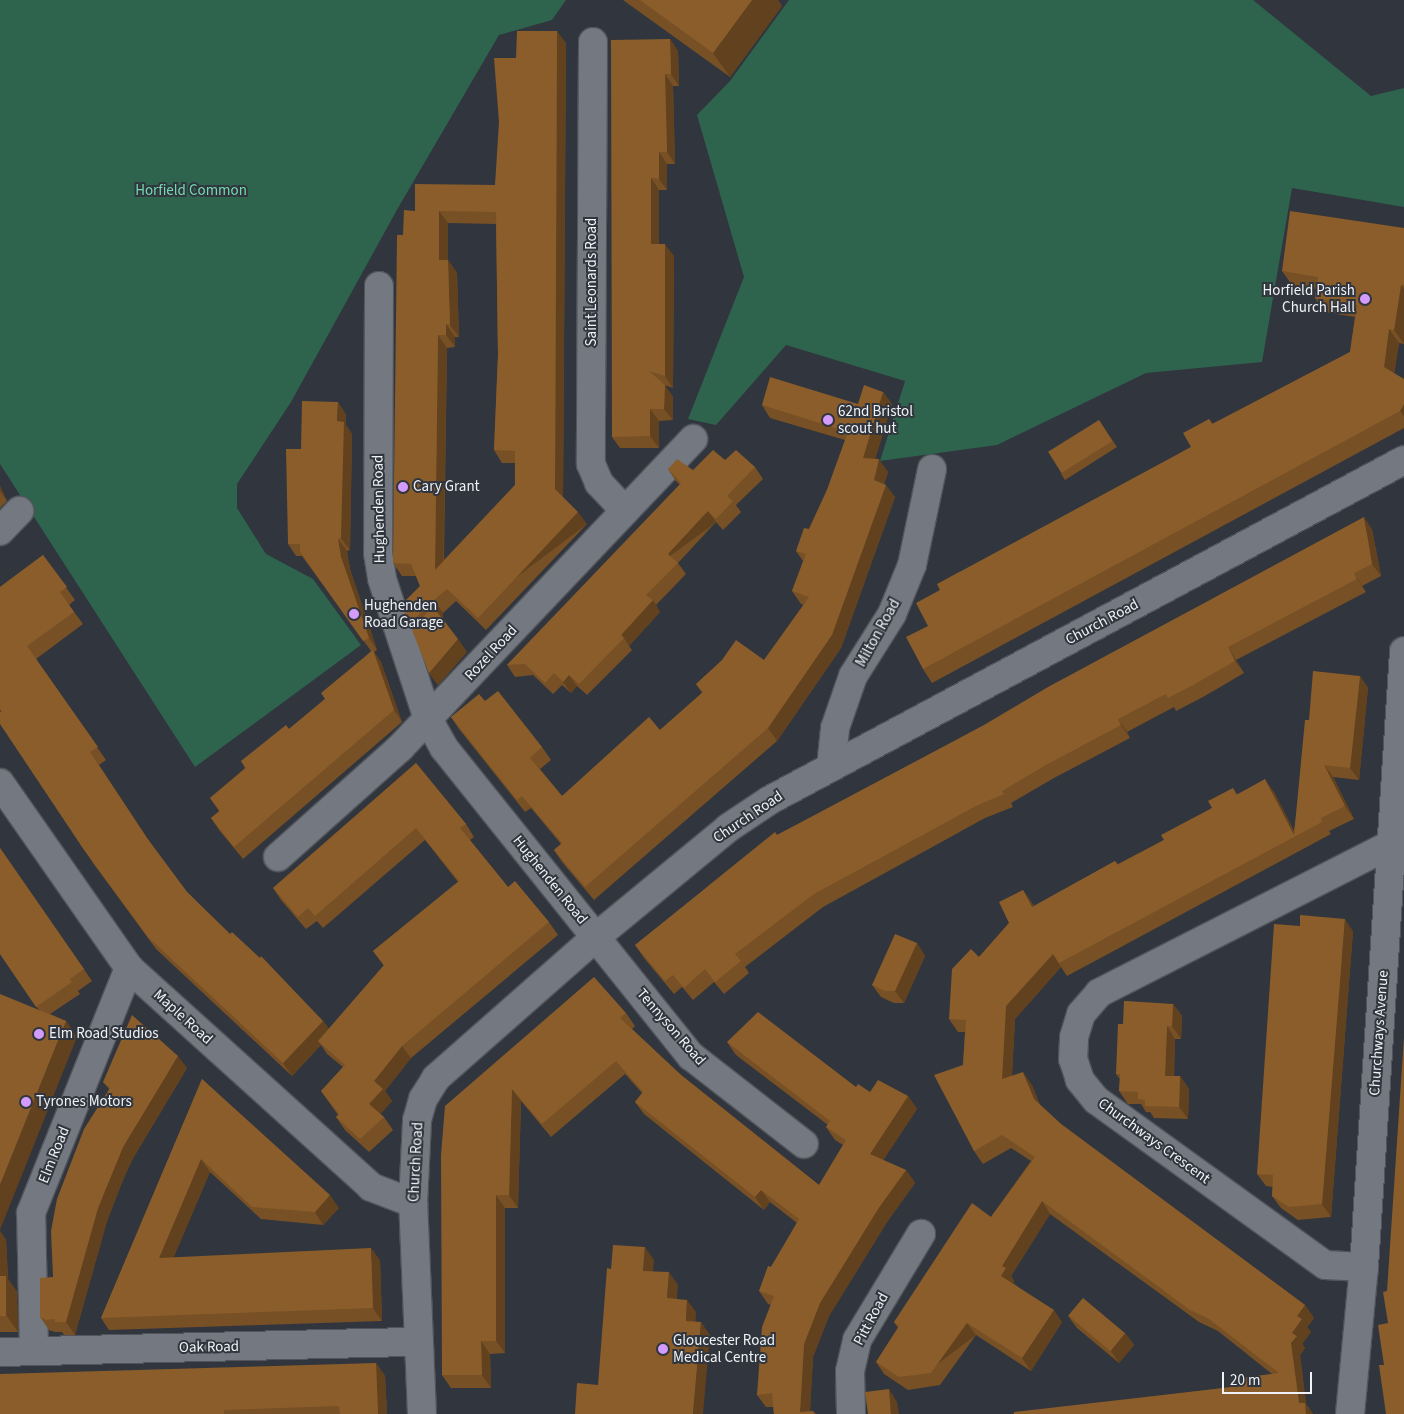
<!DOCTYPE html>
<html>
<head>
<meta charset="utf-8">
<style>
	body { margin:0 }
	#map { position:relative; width:1404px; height:1414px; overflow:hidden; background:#31353d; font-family:"Source Sans 3",sans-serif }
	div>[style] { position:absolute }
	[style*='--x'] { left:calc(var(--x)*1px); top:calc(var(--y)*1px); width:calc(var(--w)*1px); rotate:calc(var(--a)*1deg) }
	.green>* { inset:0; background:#2e634d }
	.roads { filter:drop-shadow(1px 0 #51545b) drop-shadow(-1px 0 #51545b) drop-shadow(0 1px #51545b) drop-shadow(0 -1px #51545b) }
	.minor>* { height:28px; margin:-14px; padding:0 14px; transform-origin:14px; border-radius:14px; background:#747981 }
	.wall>* { inset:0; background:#775025 }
	.shaded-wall>* { inset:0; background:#61411e; transform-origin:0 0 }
	.building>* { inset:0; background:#8a5d2b; transform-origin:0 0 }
	.dots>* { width:14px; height:14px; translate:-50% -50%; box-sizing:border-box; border:2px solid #31353d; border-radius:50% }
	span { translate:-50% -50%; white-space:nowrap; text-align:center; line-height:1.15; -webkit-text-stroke:4px #31353d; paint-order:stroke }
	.park-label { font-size:15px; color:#71daae }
	.street-label { font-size:15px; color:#eff2f7 }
	.poi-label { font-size:15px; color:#eff2f7 }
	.right { translate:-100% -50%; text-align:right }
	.left { translate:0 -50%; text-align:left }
	.scale { position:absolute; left:1222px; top:1372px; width:90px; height:22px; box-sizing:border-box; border:2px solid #eff2f7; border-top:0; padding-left:6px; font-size:15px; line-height:18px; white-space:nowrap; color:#eff2f7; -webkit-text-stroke:4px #31353d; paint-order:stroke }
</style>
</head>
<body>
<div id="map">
	<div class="green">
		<div style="clip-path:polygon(0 0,566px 0,552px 20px,499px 35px,398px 208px,291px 402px,237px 484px,237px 508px,266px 554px,313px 579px,361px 645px,195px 767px,0 464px)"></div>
		<div style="clip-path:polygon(789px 0,1253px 0,1371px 96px,1404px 88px,1404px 207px,1292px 188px,1262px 362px,1146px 373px,997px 445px,880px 461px,905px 381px,786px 345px,716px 425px,688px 419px,744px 277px,697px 115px,730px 81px)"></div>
	</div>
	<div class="roads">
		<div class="minor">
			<div style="--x:593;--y:42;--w:422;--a:90.3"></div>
			<div style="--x:591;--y:464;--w:21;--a:67"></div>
			<div style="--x:599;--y:483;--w:38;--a:47"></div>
			<div style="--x:379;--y:286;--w:267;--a:90.2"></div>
			<div style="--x:378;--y:553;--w:26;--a:81"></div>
			<div style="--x:382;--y:579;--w:147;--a:71.8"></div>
			<div style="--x:428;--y:719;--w:33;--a:61"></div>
			<div style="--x:444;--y:748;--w:395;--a:51.3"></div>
			<div style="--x:691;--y:1056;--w:143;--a:37.9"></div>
			<div style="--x:0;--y:531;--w:28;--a:-46"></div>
			<div style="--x:831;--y:767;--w:39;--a:-84"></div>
			<div style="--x:835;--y:728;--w:55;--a:-70.9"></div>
			<div style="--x:853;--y:676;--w:73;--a:-57.8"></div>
			<div style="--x:892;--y:614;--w:53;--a:-67.8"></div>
			<div style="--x:912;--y:565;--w:98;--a:-78.2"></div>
			<div style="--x:0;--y:783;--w:226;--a:55.1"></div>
			<div style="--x:129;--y:968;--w:326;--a:42.1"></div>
			<div style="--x:371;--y:1187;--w:45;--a:20.9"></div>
			<div style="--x:278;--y:857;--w:164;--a:-41.8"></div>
			<div style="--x:400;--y:748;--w:426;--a:-46.5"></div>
			<div style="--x:1364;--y:1267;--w:39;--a:-177"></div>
			<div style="--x:1325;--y:1265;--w:282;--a:-144.2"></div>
			<div style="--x:1096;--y:1100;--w:26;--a:-129"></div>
			<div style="--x:1080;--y:1080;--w:22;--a:-108"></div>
			<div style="--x:1073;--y:1059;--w:22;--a:-87"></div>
			<div style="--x:1074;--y:1037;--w:24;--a:-73"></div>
			<div style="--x:1081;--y:1014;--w:28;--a:-49"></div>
			<div style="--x:1099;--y:993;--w:329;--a:-27"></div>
			<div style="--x:34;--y:1351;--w:138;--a:-91.2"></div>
			<div style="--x:31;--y:1213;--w:264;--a:-68.2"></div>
			<div style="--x:0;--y:1352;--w:419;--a:-1.4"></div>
			<div style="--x:422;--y:1414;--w:211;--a:-92.4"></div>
			<div style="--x:413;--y:1203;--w:83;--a:-87.2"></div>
			<div style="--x:417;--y:1120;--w:22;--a:-74"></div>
			<div style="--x:423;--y:1099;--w:25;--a:-58"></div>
			<div style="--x:436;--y:1078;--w:213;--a:-41.4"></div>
			<div style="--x:596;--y:937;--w:171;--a:-39.5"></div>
			<div style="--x:728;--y:828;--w:50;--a:-33.7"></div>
			<div style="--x:770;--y:800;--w:719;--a:-28.2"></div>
			<div style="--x:851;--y:1414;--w:43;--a:-91.3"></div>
			<div style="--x:850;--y:1371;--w:32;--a:-77"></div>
			<div style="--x:857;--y:1340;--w:124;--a:-58.9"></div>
			<div style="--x:1350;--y:1414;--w:148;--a:-84.6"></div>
			<div style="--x:1364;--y:1267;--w:617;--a:-86.28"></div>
		</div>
	</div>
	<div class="wall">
		<div style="clip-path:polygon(623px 0,778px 0,782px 6px,730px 77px)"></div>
		<div style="clip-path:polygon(670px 39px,678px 51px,679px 86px,673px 86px,675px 164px,667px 164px,667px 190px,659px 190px,659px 244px,674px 256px,673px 388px,664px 385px,673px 397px,673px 420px,659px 421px,659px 448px,620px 448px,612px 437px)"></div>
		<div style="clip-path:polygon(evenodd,566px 43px,563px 498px,587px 524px,486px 630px,456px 601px,443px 613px,443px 619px,467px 652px,438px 685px,429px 673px,414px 627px,405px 614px,420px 586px,416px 576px,402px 576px,393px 563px,403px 235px,415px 211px,495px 185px,516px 58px,566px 43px,448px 223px,496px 224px,498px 355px,494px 450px,502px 463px,515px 463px,515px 485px,444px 560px,447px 348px,455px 347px,455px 337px,459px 337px,457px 273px,448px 260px,448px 223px)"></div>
		<div style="clip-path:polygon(1404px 228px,1404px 344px,1399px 343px,1394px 374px,1404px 379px,1404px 428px,932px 683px,923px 669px,928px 626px,940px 590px,1191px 447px,1209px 419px,1213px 424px,1350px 352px,1355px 317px,1324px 312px,1315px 298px,1316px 289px,1292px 285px,1282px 271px)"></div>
		<div style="clip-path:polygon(883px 392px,892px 404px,875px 459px,888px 472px,884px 484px,895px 497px,841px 648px,777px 741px,594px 900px,562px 862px,554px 850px,561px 844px,531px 808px,525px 812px,459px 729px,451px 717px,485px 701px,542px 747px,551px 760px,540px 769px,562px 796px,660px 730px,702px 693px,696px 684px,764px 660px,804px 605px,801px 604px,792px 591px,803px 561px,796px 551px,809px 529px,827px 490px,845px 440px,770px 418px,762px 405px,858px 404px)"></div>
		<div style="clip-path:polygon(346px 414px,346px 425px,352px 434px,350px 550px,347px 551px,350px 569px,377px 650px,374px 652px,381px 662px,402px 722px,243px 859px,219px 830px,211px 818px,219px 811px,210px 798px,245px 768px,241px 761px,289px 729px,325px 699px,371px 651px,302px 556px,296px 556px,288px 544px,301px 449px)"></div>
		<div style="clip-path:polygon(1099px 420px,1117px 447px,1065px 480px,1061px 474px)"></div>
		<div style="clip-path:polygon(725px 460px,755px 467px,763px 479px,736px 505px,741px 512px,723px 530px,716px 522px,678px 563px,686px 574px,656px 605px,660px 612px,629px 646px,632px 650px,587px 695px,577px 686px,571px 693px,562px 685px,553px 694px,533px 675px,515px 677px,507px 665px,680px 485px,675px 480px,668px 469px,693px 470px)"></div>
		<div style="clip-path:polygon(0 486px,7px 501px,0 508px)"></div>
		<div style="clip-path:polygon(1372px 529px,1381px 576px,1362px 586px,1366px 592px,1236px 660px,1244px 673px,1203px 697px,1176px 711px,1174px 707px,1127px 732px,1130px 738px,1054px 778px,1011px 803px,1013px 807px,985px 818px,823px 907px,745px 967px,749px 973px,724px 994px,714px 982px,693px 1000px,682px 987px,674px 994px,644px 958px,635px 945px,777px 835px)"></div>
		<div style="clip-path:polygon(43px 555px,75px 600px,69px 605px,83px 624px,36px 659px,106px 760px,99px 765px,151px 844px,187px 892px,230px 934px,323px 1021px,329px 1029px,384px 966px,373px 951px,458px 882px,425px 840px,323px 928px,317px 921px,306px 929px,281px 900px,273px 888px,416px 763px,466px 824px,474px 837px,470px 840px,508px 887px,549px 922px,558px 935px,411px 1058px,385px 1091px,392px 1101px,380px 1114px,384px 1117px,393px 1130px,369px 1152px,345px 1130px,336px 1117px,338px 1115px,321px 1091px,343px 1067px,327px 1054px,321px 1045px,292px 1076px,156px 949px,93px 863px,0 710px,0 587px)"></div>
		<div style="clip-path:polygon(1360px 676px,1368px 688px,1359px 780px,1333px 777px,1354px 819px,1329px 831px,1331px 834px,1067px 976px,1061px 967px,1015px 1019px,1012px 1076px,1032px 1085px,1040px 1105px,1061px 1124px,1305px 1305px,1314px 1318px,1307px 1327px,1311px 1332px,1302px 1344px,1305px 1348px,1300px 1355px,1306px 1404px,1313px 1414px,1014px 1414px,1232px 1387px,1272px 1374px,1218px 1331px,1199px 1322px,1050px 1214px,1011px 1276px,1014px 1281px,1013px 1283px,1062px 1322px,1031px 1371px,976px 1335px,940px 1385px,908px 1390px,884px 1374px,876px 1362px,898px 1328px,894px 1322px,991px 1217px,1031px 1161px,1011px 1148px,983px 1164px,974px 1151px,963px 1065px,965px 1032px,958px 1032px,949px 1019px,979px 957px,1009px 923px,1023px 890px,1034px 906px,1115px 861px,1118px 864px,1164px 840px,1212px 808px,1233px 788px,1237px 794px,1274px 792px,1294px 831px,1309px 720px)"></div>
		<div style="clip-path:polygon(0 848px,92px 981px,78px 991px,80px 994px,50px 1014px,66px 1021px,77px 1037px,38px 1009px,0 954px)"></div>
		<div style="clip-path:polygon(1353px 931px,1331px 1217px,1298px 1220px,1281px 1208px,1272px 1196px,1273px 1187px,1266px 1186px,1257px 1174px)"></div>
		<div style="clip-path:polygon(917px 943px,925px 956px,904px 1003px,894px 1003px,881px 997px,872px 985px)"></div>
		<div style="clip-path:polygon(1173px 1004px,1182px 1016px,1181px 1039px,1175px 1039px,1174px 1076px,1180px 1076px,1189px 1089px,1188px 1119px,1154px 1118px,1150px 1112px,1146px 1112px,1141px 1104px,1128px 1104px,1119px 1091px,1120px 1079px,1116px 1074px,1123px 1024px)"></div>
		<div style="clip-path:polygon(626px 1013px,635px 1026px,632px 1029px,681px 1075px,819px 1185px,843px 1145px,835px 1140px,826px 1127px,828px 1125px,736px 1055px,727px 1042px,870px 1092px,908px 1096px,917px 1109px,883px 1160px,906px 1170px,915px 1183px,887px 1222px,829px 1316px,813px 1357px,810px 1411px,813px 1411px,816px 1414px,774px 1414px,773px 1407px,766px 1407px,757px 1395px,771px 1305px,768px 1304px,759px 1291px,771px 1267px,797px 1223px,770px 1202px,764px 1210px,644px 1114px,635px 1102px,642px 1093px,625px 1074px,551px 1137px,521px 1101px,518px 1208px,505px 1208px,505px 1353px,490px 1354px,491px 1388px,451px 1388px,442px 1375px,445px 1106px)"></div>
		<div style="clip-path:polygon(187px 1068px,132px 1160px,123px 1180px,107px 1221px,75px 1335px,64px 1335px,62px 1332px,55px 1332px,49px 1330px,40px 1317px,53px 1277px,109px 1089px,103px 1082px)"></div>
		<div style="clip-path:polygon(202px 1079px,339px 1208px,323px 1225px,261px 1219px,210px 1172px,173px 1258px,380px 1260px,382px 1321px,109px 1330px,101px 1318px)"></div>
		<div style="clip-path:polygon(0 1231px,6px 1240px,8px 1279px,17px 1292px,18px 1332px,0 1332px)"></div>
		<div style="clip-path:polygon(1068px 1316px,1125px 1333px,1134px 1345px,1119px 1363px,1077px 1328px)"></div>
		<div style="clip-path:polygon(376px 1363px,385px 1376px,387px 1414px,0 1414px)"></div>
	</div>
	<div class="shaded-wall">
		<div style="clip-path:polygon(752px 0,778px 0,782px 6px,730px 77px,713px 53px)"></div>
		<div style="clip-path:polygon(557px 31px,566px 43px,563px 502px,555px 489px)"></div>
		<div style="clip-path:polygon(670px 39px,678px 51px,679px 86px,671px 74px)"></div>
		<div style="clip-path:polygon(665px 74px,673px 86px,675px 164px,667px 152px)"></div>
		<div style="clip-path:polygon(659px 152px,667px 164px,667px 190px,659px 179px)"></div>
		<div style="clip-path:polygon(651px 178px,659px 190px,659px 256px,651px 244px)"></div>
		<div style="clip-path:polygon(439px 211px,448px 223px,448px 273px,439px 260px)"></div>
		<div style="clip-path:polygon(665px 244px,674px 256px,673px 388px,665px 376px)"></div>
		<div style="clip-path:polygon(448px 260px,457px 273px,459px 337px,450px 325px)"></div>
		<div style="clip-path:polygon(1401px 285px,1404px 289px,1404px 344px,1394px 330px)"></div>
		<div style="clip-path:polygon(446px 324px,455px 337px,455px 347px,446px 335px)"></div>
		<div style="clip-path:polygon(1389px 329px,1399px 343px,1393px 381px,1384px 367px)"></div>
		<div style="clip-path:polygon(438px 335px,447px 348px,443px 582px,435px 570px)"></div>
		<div style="clip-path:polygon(665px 385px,673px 397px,673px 420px,664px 409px)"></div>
		<div style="clip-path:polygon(883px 392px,892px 404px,872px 470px,863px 458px)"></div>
		<div style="clip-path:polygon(338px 402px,346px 414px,346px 425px,352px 434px,350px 550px,341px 538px,337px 421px)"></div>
		<div style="clip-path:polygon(1404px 404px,1404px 416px,1400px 411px)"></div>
		<div style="clip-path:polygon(650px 409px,659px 421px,659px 448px,650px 436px)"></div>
		<div style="clip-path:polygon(879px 459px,888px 472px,882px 492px,874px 480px)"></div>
		<div style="clip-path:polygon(886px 485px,895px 497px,841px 648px,777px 741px,768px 728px)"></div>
		<div style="clip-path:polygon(0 486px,7px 501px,0 491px)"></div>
		<div style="left:708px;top:511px;width:14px;height:59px;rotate:54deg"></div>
		<div style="left:578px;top:512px;width:15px;height:146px;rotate:53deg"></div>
		<div style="clip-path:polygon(1364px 517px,1372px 529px,1381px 576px,1372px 564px)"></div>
		<div style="clip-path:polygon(338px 539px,347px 551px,350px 569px,377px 650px,369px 638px,341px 557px)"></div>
		<div style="clip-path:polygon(1354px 573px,1362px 586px,1366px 592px,1357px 579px)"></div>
		<div style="clip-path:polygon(434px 600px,443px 613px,443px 620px,434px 608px)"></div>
		<div style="clip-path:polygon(653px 600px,660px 612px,629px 646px,624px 638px,621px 635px)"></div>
		<div style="clip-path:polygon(458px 639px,467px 652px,438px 685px,429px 673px)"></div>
		<div style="clip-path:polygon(1228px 647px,1244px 673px,1235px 661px)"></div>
		<div style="clip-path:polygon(373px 650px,381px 662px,402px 722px,394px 710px)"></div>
		<div style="clip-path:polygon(569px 675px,577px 686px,571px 693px,563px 682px)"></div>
		<div style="clip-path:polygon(1360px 676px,1368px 688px,1359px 780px,1350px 768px)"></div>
		<div style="clip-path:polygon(1118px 719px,1127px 732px,1130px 738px,1121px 725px)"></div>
		<div style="clip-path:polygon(1324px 765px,1333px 777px,1354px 819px,1345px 806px)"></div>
		<div style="clip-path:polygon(1265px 779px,1274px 792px,1296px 836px,1295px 837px)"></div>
		<div style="clip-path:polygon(1023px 890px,1031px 902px,1041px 919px,1032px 907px)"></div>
		<div style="clip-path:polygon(1345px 919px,1353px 931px,1331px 1217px,1322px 1204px)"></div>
		<div style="clip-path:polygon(917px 943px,925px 956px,904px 1003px,895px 991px)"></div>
		<div style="clip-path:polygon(1053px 954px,1061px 967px,1015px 1019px,1011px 1092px,1002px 1079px,1006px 1006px)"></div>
		<div style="clip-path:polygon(1173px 1004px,1182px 1016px,1181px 1039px,1172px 1026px)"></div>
		<div style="clip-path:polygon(66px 1021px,77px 1037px,0 1230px,0 1185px)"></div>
		<div style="clip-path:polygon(323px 1021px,332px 1033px,318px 1041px,321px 1045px,292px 1076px,283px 1063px)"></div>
		<div style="clip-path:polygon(1167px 1026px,1175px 1039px,1173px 1088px,1165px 1076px)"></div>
		<div style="clip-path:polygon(402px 1046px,411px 1058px,385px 1091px,392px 1101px,378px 1117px,369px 1104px,374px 1081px)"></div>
		<div style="clip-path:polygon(178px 1056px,187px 1068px,132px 1160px,123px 1180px,107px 1221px,75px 1335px,66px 1322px,98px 1208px,123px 1147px)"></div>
		<div style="clip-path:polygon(1023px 1072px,1032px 1085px,1042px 1112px,1034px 1099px)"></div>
		<div style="clip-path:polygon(1180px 1076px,1189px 1089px,1188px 1119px,1179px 1107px)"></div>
		<div style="clip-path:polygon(512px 1089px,521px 1101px,518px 1208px,509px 1195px)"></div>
		<div style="clip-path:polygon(908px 1096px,917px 1109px,879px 1167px,870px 1154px)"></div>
		<div style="clip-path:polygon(201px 1159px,210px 1172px,168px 1271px,159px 1258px)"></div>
		<div style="clip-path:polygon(906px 1170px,915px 1183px,887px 1222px,829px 1316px,813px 1357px,810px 1414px,800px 1412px,804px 1344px,820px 1303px,878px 1209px)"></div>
		<div style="clip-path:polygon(761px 1190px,770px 1202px,764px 1210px,755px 1197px)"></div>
		<div style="clip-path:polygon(330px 1195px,339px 1208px,323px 1225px,315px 1212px)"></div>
		<div style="clip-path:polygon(496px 1195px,505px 1208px,505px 1353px,496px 1341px)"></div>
		<div style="clip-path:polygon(1042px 1201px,1050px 1214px,1011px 1276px,1014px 1281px,1010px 1288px,1001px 1276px,1002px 1266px)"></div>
		<div style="clip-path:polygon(0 1231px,6px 1240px,8px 1279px,17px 1292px,18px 1332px,6px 1315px,0 1280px)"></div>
		<div style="clip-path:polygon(645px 1247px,654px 1260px,652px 1284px,643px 1271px)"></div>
		<div style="clip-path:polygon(371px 1248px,380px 1260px,382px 1321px,373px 1308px)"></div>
		<div style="clip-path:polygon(669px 1272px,678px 1285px,676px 1311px,667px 1298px)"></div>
		<div style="clip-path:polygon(687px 1300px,696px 1312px,695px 1334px,686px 1321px)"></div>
		<div style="clip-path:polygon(1305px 1305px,1314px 1318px,1307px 1327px,1311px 1332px,1302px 1344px,1305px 1348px,1300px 1355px,1306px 1404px,1313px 1414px,1306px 1414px,1299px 1403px,1291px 1343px,1292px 1333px,1297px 1316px)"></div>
		<div style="clip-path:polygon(1054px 1310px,1062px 1322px,1031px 1371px,1022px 1358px)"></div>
		<div style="clip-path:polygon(701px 1322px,710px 1335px,703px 1414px,693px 1414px)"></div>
		<div style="left:967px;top:1323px;width:15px;height:62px;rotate:53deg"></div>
		<div style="clip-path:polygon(1125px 1333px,1134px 1345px,1119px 1363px,1111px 1351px)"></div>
		<div style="clip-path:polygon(481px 1341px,490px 1354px,491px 1388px,482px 1375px)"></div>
		<div style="clip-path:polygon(376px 1363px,385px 1376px,387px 1414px,378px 1414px)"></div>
		<div style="clip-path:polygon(889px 1389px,897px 1402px,899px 1414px,891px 1414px)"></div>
	</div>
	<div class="building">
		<div style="clip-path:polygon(640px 0,752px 0,713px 53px)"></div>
		<div style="clip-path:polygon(evenodd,517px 31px,557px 31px,555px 489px,578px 512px,478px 618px,447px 589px,434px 600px,434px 608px,458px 639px,429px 673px,412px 630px,429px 610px,427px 607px,412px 621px,405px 614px,402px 604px,420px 586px,411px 564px,393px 563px,397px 235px,403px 235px,404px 210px,415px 211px,415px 184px,495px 185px,499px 122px,494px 58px,516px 58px,517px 31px,439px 211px,496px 212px,498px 355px,494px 450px,515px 451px,515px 485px,435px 570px,438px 335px,446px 335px,446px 324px,450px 325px,448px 260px,439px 260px,439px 211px)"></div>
		<div style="clip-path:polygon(670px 39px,671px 74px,665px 74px,667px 152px,659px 152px,659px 179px,651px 178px,651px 244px,665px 244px,665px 376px,649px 371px,665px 385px,664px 409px,650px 409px,650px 436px,612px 437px,611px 40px)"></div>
		<div style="clip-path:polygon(1290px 211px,1404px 228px,1404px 285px,1401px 285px,1394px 330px,1389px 329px,1384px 367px,1404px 379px,1404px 404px,1400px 411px,923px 669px,906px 637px,928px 626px,916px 603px,940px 590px,937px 584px,1191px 447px,1183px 433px,1209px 419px,1212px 424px,1350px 352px,1357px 305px,1315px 298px,1318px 277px,1282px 271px)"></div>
		<div style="clip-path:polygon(770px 377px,858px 404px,864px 385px,883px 392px,863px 458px,879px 459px,874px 480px,886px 485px,832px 635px,768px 728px,585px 887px,554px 850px,562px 843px,522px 796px,517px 800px,451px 717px,479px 694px,485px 701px,498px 691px,542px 747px,530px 758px,562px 796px,649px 717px,660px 730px,703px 692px,696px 684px,722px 660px,736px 640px,764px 660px,809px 597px,792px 591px,806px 554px,796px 551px,804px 528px,809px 529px,827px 490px,848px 432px,762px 405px)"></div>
		<div style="clip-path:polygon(302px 401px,338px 402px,337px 421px,344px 422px,341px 538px,338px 539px,341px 557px,369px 638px,363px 641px,300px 552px,300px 544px,288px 544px,286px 449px,301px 449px)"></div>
		<div style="left:1099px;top:420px;width:25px;height:60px;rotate:58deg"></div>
		<div style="clip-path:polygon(713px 450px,725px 460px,736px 450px,755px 467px,727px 496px,733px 501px,716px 519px,708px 511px,668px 554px,678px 563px,646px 595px,653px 600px,621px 635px,624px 638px,579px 684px,569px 675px,563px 682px,554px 673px,545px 683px,525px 664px,507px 665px,681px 483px,668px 469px,677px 459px,693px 470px)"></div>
		<div style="clip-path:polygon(1364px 517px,1372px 564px,1354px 573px,1357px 579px,1228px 647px,1235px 661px,1195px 684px,1168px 698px,1166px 694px,1118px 719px,1121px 725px,1046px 765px,1002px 791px,1004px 794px,976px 806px,814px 894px,735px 954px,741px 961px,715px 982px,705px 969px,684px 988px,673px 975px,665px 981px,635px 945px,775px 832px,777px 835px,984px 725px,1048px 687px)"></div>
		<div style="clip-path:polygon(43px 555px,67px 587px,60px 592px,74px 612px,27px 646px,98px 747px,90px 752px,147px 838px,187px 892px,230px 934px,232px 932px,260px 958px,261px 956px,323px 1021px,283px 1063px,148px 937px,84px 850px,0 724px,0 712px,2px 711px,0 709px,0 587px)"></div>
		<div style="clip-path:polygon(373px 650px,394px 710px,234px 847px,211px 818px,220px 811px,210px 798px,246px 768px,241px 761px,286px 725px,289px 729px,325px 699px,321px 693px)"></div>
		<div style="clip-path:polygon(1313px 671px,1360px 676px,1350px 768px,1324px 765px,1345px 806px,1321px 818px,1322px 822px,1059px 963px,1053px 954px,1006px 1006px,1002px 1079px,1023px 1072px,1034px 1099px,1061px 1124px,1305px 1305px,1297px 1316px,1302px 1319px,1292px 1333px,1297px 1336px,1291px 1343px,1299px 1403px,1305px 1403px,1306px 1414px,1014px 1414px,1014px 1412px,1232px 1387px,1232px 1379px,1279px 1373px,1209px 1319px,1190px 1310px,1042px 1201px,1002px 1266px,1006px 1268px,1001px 1276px,1054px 1310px,1022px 1358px,967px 1323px,931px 1373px,899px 1377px,876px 1362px,899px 1326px,894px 1322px,972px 1203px,991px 1217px,1035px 1157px,1002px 1135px,974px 1151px,934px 1075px,963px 1065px,966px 1020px,949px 1019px,952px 969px,971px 949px,979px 957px,1009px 923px,999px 902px,1023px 890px,1032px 907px,1115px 861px,1117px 865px,1164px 840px,1161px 835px,1212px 808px,1208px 801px,1233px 788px,1236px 795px,1265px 779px,1294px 835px,1305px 720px,1309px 720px)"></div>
		<div style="clip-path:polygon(416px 763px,466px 824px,460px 828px,508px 887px,515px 881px,549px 922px,402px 1046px,374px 1081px,383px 1089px,369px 1104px,384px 1117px,360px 1139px,336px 1117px,339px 1114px,321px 1091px,345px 1065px,318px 1041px,384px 965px,373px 951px,459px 881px,416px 828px,315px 916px,308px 908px,298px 917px,273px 888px)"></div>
		<div style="clip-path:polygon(0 848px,84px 969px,70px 979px,72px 982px,36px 1007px,0 954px)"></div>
		<div style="clip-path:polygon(1300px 915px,1345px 919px,1322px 1204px,1289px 1207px,1272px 1196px,1273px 1175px,1257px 1174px,1274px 924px,1300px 926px)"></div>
		<div style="clip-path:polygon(895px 934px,917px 943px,895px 991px,885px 991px,872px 985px)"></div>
		<div style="clip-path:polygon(594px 977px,626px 1013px,620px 1018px,681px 1075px,819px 1185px,846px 1140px,826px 1127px,830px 1121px,727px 1042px,758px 1012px,856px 1087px,858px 1084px,870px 1092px,878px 1080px,908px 1096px,870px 1154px,906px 1170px,878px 1209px,820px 1303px,804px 1344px,800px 1412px,813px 1411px,814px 1414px,774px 1414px,772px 1393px,757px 1395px,762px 1327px,774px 1296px,759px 1291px,768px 1266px,771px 1267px,799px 1219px,761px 1190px,755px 1197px,635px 1102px,643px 1092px,616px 1061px,542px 1124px,512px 1089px,509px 1195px,496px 1195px,496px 1341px,481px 1341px,482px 1375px,442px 1375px,441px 1155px,445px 1106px)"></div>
		<div style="clip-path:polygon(0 994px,66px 1021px,0 1185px)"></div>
		<div style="clip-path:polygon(1124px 1001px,1173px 1004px,1172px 1026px,1167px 1026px,1165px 1076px,1180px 1076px,1179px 1107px,1145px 1106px,1145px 1100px,1138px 1099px,1138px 1092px,1119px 1091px,1120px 1074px,1116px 1074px,1118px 1024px,1123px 1024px)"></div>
		<div style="clip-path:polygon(132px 1015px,178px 1056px,123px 1147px,98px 1208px,66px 1322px,55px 1322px,55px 1319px,46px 1320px,40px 1317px,40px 1278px,53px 1277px,51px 1231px,57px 1199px,84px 1129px,110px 1088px,103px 1082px)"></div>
		<div style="clip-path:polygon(1404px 1037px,1404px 1414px,1386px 1414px,1379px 1365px,1384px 1365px,1378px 1325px,1388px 1323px,1383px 1292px,1387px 1291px)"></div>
		<div style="clip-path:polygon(202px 1079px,330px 1195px,315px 1212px,252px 1207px,201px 1159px,159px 1258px,371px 1248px,373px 1308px,101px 1318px)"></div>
		<div style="clip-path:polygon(613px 1245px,645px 1247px,643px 1271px,669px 1272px,667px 1298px,687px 1300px,686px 1321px,701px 1322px,693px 1414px,575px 1414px,577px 1383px,598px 1385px,607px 1268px,611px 1269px)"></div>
		<div style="left:0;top:1276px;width:6px;height:40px"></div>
		<div style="left:1083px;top:1298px;width:55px;height:23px;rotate:40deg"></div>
		<div style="clip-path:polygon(376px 1363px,378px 1414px,340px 1414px,339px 1406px,224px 1410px,224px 1414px,0 1414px,0 1374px)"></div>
		<div style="clip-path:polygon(889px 1389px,891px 1414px,868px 1414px,865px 1392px)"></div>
	</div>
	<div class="dots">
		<div style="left:1365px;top:299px;background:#d39cfc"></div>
		<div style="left:828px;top:420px;background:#d39cfc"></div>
		<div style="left:403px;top:487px;background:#d39cfc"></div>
		<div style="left:354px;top:614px;background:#d39cfc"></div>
		<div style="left:39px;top:1034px;background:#d39cfc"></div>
		<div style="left:26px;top:1102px;background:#d39cfc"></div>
		<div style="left:663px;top:1349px;background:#d39cfc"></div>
	</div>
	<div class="park-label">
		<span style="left:191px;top:191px">Horfield Common</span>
	</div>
	<div class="street-label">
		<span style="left:592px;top:282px;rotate:-90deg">Saint Leonards Road</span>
		<span style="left:379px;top:509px;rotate:-91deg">Hughenden Road</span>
		<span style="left:1102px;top:622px;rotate:-28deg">Church Road</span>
		<span style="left:878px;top:633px;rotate:-61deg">Milton Road</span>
		<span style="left:491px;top:653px;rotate:-47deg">Rozel Road</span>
		<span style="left:748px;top:817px;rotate:-34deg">Church Road</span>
		<span style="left:550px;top:880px;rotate:51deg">Hughenden Road</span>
		<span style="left:183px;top:1017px;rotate:42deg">Maple Road</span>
		<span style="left:671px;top:1027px;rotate:49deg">Tennyson Road</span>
		<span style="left:1379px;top:1033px;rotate:-86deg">Churchways Avenue</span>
		<span style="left:1154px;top:1141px;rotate:36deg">Churchways Crescent</span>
		<span style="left:54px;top:1155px;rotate:-68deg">Elm Road</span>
		<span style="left:416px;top:1162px;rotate:-87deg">Church Road</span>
		<span style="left:871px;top:1319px;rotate:-62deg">Pitt Road</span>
		<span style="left:209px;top:1347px;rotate:-1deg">Oak Road</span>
	</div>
	<div class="poi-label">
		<span class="right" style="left:1355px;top:299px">Horfield Parish<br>Church Hall</span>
		<span class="left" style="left:838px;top:420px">62nd Bristol<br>scout hut</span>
		<span class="left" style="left:413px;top:487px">Cary Grant</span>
		<span class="left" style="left:364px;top:614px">Hughenden<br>Road Garage</span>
		<span class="left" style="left:49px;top:1034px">Elm Road Studios</span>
		<span class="left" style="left:36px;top:1102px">Tyrones Motors</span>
		<span class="left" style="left:673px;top:1349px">Gloucester Road<br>Medical Centre</span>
	</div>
	<div class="scale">20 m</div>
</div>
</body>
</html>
